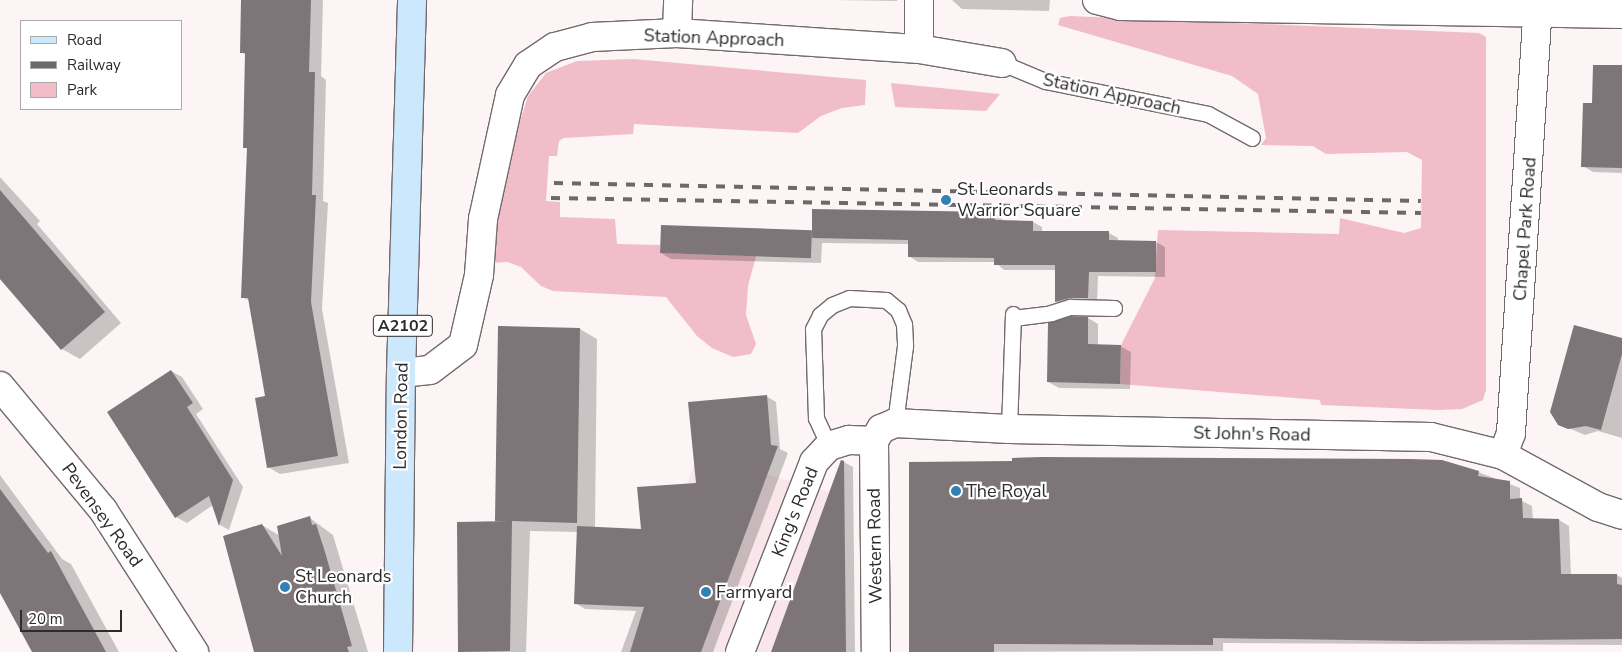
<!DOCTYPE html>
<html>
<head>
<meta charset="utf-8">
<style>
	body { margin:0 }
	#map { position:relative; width:1622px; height:652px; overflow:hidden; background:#fdf4f6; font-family:"Nunito Sans",sans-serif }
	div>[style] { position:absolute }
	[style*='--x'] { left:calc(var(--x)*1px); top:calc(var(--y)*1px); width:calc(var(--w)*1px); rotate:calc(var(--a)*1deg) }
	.built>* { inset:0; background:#f8e6ea }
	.green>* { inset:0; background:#f0bdc9 }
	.shadow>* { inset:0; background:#0003 }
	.building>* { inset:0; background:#7d7577; transform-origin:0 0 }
	.roads { filter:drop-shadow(1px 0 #726a6c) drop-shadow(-1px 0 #726a6c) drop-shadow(0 1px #726a6c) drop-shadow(0 -1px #726a6c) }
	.lane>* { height:15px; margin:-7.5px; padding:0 7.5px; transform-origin:7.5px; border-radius:7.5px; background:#fff }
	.street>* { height:28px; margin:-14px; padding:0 14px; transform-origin:14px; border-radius:14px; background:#fff }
	.primary>* { height:28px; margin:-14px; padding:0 14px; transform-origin:14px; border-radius:14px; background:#cbe8fd }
	.rail>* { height:4px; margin-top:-2px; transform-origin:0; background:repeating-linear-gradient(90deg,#6d6869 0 9px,transparent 0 18px) }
	.dots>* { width:14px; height:14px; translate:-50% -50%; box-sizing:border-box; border:2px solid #fff; border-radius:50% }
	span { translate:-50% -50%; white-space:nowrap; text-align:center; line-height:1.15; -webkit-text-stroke:4.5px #fff; paint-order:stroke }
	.shield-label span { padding:1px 4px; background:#fff; border:1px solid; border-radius:4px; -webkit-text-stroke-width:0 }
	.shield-label { font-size:16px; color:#2e2b2c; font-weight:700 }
	.street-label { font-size:18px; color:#2e2b2c }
	.poi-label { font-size:18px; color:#2e2b2c }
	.left { translate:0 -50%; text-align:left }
	.legend { position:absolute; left:20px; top:20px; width:162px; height:90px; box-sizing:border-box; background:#fff; border:1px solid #abaaab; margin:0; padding:6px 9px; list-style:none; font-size:15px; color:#2e2b2c }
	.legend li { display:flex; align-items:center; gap:10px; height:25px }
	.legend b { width:25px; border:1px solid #abaaab }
	.scale { position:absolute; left:20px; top:610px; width:102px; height:22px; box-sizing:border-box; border:2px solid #2e2b2c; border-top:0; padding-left:6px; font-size:15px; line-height:18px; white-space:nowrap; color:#2e2b2c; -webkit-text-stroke:4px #fff; paint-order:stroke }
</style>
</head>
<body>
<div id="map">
	<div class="built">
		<div style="clip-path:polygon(697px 455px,833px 493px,828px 652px,631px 652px)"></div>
	</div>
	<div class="green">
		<div style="clip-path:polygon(1070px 16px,1479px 33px,1486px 37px,1486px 390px,1483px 400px,1462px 409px,1438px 410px,1321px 405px,1320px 400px,1120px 384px,1121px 345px,1155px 278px,1158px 230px,1339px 234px,1340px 218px,1404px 233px,1421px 228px,1422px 160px,1407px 152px,1326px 154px,1313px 146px,1261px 145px,1266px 138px,1258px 94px,1232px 76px,1058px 25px,1060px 18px)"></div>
		<div style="clip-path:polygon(633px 59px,866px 80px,865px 105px,842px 108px,821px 116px,798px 133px,634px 124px,633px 134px,564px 138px,559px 141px,557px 156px,549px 156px,546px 201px,560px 202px,560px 217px,615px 219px,617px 244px,660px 245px,660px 253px,756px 256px,748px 286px,746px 315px,756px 344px,751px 354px,733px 357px,712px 348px,697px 336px,666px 297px,553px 291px,541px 286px,521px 267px,507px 262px,492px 263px,507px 162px,528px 96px,546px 73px,577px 61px)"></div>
		<div style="clip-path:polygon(891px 83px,1000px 94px,986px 111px,895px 107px)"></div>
	</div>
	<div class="shadow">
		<div style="clip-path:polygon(242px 0,323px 0,321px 76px,326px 80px,323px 201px,328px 203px,322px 309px,349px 463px,280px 474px,268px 467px,266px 397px,250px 301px,242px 297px,248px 149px,244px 147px,246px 55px,241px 52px)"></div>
		<div style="clip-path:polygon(834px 0,897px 0,897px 1px)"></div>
		<div style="clip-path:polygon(952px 0,1050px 0,1049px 11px,962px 9px)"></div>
		<div style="clip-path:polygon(1622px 66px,1622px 173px,1593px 172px,1583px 166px,1594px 104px)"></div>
		<div style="clip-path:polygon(0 177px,40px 221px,37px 224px,121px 323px,80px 359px,62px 349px,0 279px)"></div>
		<div style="clip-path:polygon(814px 210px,995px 213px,1004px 221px,1033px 222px,1042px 227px,1042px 232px,1109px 233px,1118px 238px,1118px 242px,1156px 242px,1165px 247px,1165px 277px,1098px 276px,1097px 303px,1065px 307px,1056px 301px,1056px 270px,1004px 270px,995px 262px,918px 262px,909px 256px,909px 244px,822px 243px,821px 263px,671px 259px,661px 253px,813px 232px)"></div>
		<div style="clip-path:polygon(1088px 318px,1098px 324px,1098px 346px,1120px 346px,1131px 352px,1130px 389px,1059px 388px,1048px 382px)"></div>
		<div style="clip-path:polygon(580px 329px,597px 339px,595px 528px,643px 530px,697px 484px,766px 396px,776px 402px,780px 449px,788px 453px,713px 652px,621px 652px,636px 611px,585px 609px,575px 603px,578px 532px,530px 531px,526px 652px,458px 652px,458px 523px,500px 523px,496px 520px)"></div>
		<div style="clip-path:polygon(1622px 339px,1622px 438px,1598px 431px,1585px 435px,1559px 424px)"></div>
		<div style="clip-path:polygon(171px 371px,182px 377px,203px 409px,196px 414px,243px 487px,229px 530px,220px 525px,213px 505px,187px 523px,176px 517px)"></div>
		<div style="clip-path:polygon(844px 462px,853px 467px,855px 652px,772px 652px)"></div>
		<div style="clip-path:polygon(1478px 472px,1520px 488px,1520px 500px,1532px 506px,1533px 520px,1559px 520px,1569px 526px,1571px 576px,1617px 575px,1622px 578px,1622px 645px,1223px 643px,1223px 651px,910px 652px)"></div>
		<div style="clip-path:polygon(0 475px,62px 559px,71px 564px,119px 652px,33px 652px,0 591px)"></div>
		<div style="clip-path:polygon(310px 518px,333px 535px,368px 652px,256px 652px,262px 525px,280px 536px)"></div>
	</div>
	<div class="building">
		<div style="clip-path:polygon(241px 0,311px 0,309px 72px,315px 72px,312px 195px,316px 195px,311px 302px,338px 456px,267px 468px,255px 398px,265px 396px,248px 298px,241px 298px,247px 148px,243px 148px,245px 53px,240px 53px)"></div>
		<div style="clip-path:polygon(1593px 65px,1622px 65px,1622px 168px,1581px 167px,1583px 103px,1592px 103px)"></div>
		<div style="clip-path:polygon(0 190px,105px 312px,61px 350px,0 279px)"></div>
		<div style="clip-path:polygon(812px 209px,995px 212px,995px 220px,1033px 221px,1033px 231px,1109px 231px,1109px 240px,1156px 241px,1156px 272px,1089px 272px,1088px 298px,1070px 298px,1055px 302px,1055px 265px,994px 265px,994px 258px,908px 257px,908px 240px,812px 238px)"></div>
		<div style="left:661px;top:225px;width:151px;height:28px;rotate:2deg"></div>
		<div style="clip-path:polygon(1071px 316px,1088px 317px,1088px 344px,1121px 345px,1120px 384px,1047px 382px,1048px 323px)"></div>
		<div style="clip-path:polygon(1574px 325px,1622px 338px,1622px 354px,1601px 430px,1586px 426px,1568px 429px,1558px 425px,1550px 412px)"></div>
		<div style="clip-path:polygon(498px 326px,580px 328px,577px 523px,512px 521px,510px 651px,458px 652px,457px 522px,511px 521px,495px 521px)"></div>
		<div style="clip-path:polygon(171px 370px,193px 403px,187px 407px,233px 480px,219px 526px,209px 496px,175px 518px,107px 412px)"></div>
		<div style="clip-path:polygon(767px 395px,771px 445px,778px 446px,701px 652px,630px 652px,644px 607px,574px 604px,577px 526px,641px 529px,637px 487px,696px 483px,688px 402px)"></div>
		<div style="clip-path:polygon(1042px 457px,1410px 459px,1442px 460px,1479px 471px,1478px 476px,1510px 481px,1510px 499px,1522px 498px,1523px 518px,1559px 519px,1561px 574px,1617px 574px,1617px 584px,1622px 585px,1622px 639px,1415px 641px,1213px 638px,1213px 645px,994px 644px,994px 652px,909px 652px,909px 462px,1012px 461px,1012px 458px)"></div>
		<div style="clip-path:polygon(841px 460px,844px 461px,846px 652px,771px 652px)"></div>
		<div style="clip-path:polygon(0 489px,48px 553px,51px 551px,106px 652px,32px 652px,0 593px)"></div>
		<div style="clip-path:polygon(310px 516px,312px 525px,316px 524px,325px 552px,352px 646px,347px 647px,349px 652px,254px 652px,223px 536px,262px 524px,282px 556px,277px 526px)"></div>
	</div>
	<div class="roads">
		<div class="lane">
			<div style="--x:1002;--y:63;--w:47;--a:22.7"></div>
			<div style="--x:1045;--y:81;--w:166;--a:11.4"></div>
			<div style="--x:1208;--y:114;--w:50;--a:28.6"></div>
			<div style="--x:1013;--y:318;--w:38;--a:-7"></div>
			<div style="--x:1051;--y:313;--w:20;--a:-18"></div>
			<div style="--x:1070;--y:307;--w:44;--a:1.3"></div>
			<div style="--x:1009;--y:429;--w:115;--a:-88"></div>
			<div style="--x:829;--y:446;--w:31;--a:-115"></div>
			<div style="--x:816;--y:418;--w:89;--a:-91.9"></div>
			<div style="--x:813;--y:329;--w:16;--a:-63"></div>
			<div style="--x:820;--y:315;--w:16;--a:-40"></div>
			<div style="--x:832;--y:305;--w:18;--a:-22"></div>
			<div style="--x:849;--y:298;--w:37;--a:3"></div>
			<div style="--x:886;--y:300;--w:16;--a:40"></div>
			<div style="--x:898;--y:310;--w:15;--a:67"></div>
			<div style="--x:904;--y:324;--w:22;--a:87"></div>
			<div style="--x:905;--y:346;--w:78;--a:97.4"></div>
		</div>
		<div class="street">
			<div style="--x:919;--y:0;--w:49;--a:90"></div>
			<div style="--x:1097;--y:0;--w:25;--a:14"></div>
			<div style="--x:1121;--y:6;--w:501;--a:0.91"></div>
			<div style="--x:677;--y:33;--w:33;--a:-88"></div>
			<div style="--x:401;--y:373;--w:29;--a:-6"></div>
			<div style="--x:430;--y:370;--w:41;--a:-37.1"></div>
			<div style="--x:463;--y:345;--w:72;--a:-77.1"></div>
			<div style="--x:479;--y:275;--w:56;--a:-85.9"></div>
			<div style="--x:483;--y:219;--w:127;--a:-77.7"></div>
			<div style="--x:510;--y:95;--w:35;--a:-59"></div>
			<div style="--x:528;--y:65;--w:32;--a:-34"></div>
			<div style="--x:555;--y:47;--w:38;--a:-15"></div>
			<div style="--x:592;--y:37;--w:85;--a:-2.7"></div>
			<div style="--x:677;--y:33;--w:243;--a:3.8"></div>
			<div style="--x:919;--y:49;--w:84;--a:9.6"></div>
			<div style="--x:0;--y:386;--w:161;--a:50.3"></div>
			<div style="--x:103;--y:510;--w:169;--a:57.3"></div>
			<div style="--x:874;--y:441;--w:14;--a:-60"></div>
			<div style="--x:881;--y:429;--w:15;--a:-23"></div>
			<div style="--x:895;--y:423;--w:114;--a:3"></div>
			<div style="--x:1009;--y:429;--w:422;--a:1.1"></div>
			<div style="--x:1431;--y:437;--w:74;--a:14"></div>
			<div style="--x:1503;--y:455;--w:108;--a:28.7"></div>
			<div style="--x:1598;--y:507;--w:25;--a:18"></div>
			<div style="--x:874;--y:441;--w:211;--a:89.5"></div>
			<div style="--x:1503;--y:455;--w:23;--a:-70"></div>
			<div style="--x:1511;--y:433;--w:434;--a:-86.4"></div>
			<div style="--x:740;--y:652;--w:204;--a:-68.7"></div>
			<div style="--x:814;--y:462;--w:22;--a:-47"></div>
			<div style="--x:829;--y:446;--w:21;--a:-17"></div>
			<div style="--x:849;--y:440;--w:25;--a:2"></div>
		</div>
		<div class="primary">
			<div style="--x:398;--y:652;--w:279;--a:-89.4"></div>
			<div style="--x:401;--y:373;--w:373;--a:-88.3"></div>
		</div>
	</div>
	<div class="rail">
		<div style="--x:554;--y:183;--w:867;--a:1.19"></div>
		<div style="--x:551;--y:198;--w:870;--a:0.99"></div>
	</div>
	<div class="dots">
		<div style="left:946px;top:200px;background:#3380b3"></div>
		<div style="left:956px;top:491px;background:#3380b3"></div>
		<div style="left:285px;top:587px;background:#3380b3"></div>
		<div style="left:706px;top:592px;background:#3380b3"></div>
	</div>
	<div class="shield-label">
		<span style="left:403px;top:326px">A2102</span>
	</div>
	<div class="street-label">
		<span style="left:714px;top:38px;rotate:2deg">Station Approach</span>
		<span style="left:1112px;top:94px;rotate:12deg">Station Approach</span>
		<span style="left:1525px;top:229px;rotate:-86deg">Chapel Park Road</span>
		<span style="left:401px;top:416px;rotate:-89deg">London Road</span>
		<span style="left:1252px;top:434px;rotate:1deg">St John's Road</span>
		<span style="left:795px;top:512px;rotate:-68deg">King's Road</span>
		<span style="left:102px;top:515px;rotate:54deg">Pevensey Road</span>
		<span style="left:875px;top:546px;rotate:-91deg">Western Road</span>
	</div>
	<div class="poi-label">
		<span class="left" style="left:957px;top:200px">St Leonards<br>Warrior Square</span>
		<span class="left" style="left:966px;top:491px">The Royal</span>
		<span class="left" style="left:295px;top:587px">St Leonards<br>Church</span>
		<span class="left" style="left:716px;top:592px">Farmyard</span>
	</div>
	<ul class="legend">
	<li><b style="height:6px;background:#cbe8fd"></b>Road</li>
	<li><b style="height:6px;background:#6d6869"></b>Railway</li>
	<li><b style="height:14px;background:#f0bdc9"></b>Park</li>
	</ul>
	<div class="scale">20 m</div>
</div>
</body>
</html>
